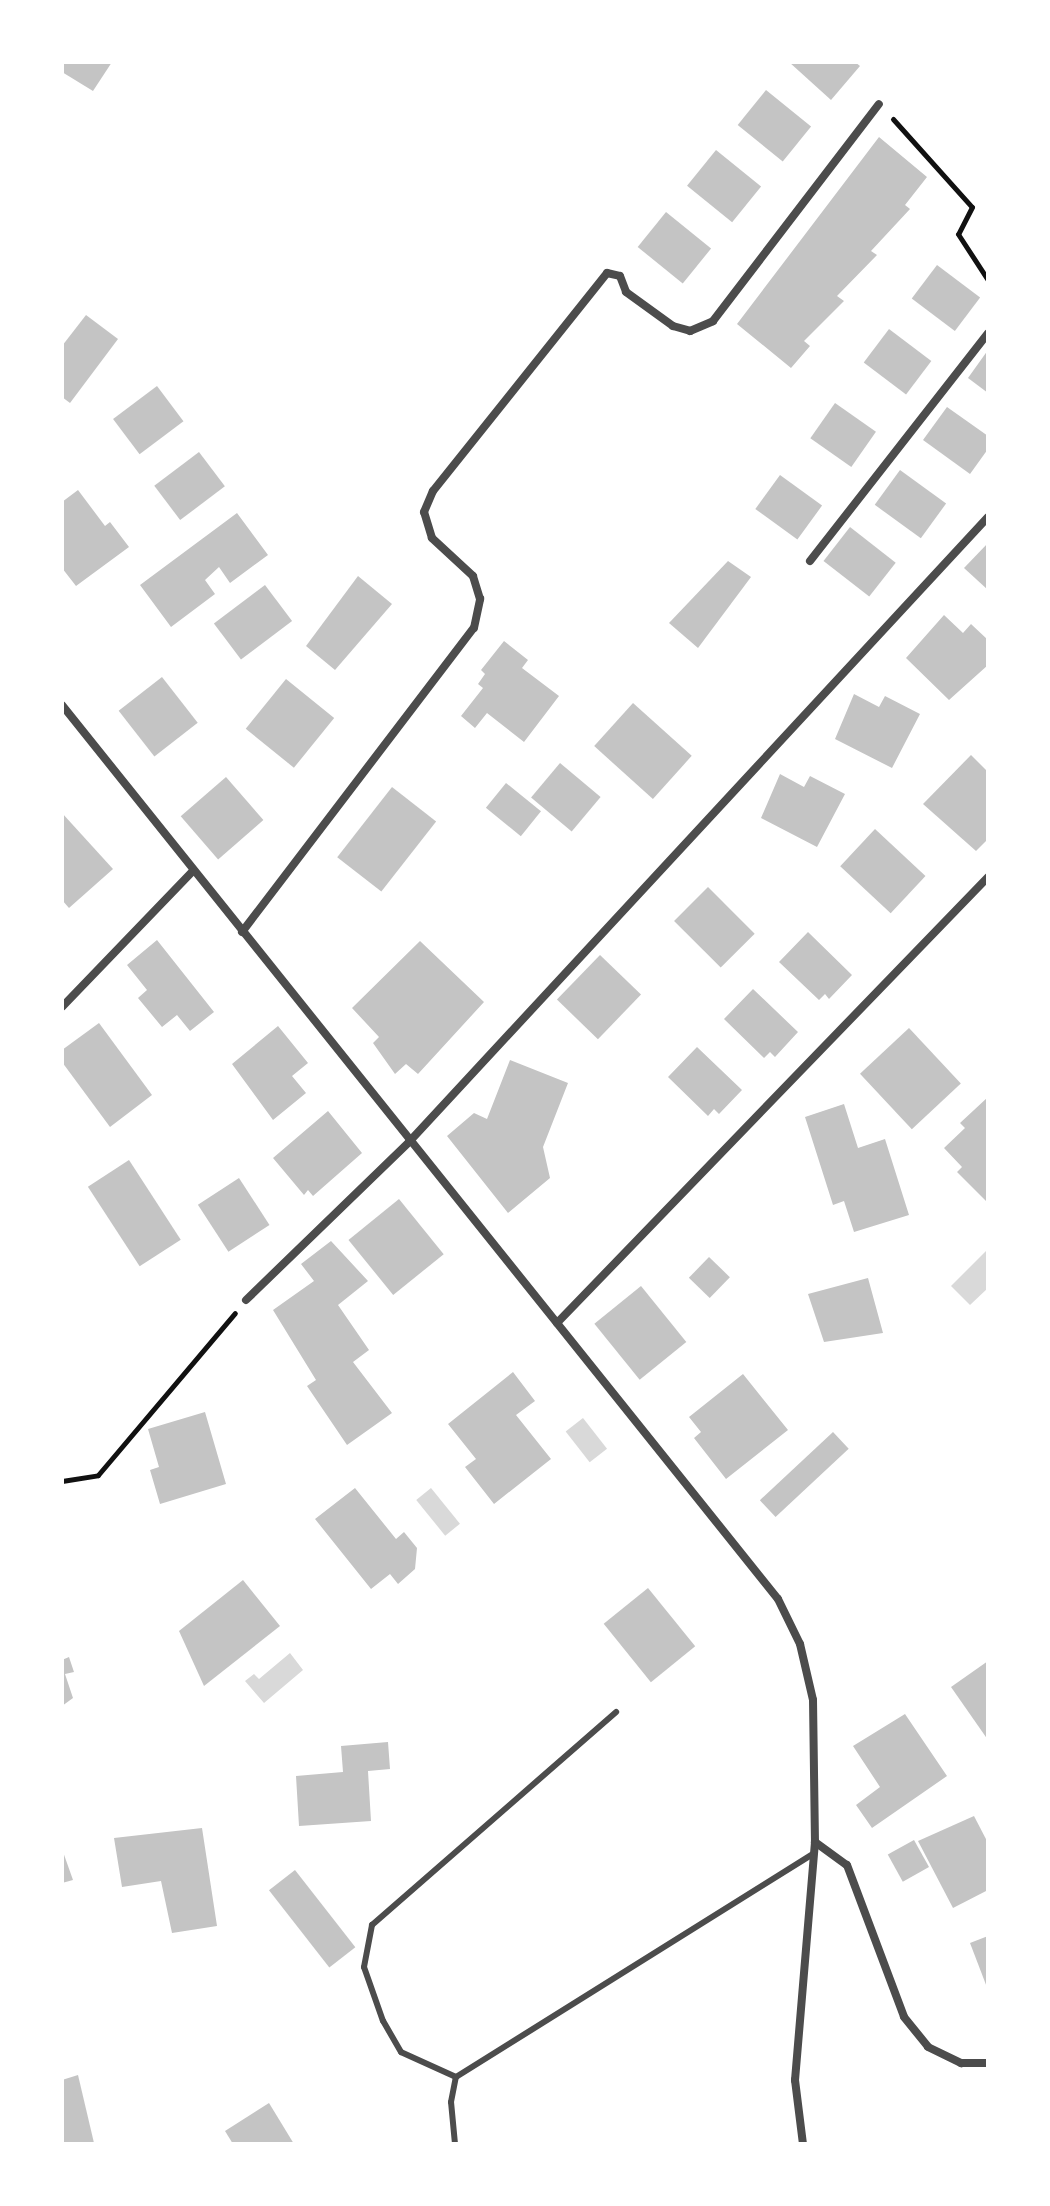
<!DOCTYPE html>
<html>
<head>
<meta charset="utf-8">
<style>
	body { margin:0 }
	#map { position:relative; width:1050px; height:2206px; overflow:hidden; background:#fff; font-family:"Source Sans 3",sans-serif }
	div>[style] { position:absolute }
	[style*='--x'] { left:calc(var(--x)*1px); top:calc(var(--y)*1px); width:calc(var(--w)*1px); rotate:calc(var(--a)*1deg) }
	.water>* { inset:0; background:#d9d9d9; transform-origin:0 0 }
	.building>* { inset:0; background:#c4c4c4; transform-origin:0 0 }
	.path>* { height:5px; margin:-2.5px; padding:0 2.5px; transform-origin:2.5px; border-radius:2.5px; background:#111 }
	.service>* { height:6px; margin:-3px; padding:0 3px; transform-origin:3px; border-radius:3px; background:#4c4c4c }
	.minor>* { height:8px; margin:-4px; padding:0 4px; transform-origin:4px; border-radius:4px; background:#4c4c4c }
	span { translate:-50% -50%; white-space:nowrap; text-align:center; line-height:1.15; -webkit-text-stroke:6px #fff; paint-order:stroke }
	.frame { position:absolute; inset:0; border:64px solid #fff; pointer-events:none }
</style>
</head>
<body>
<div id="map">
	<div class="water">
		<div style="clip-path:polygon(987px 1250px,988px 1288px,970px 1305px,951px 1286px)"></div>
		<div style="left:583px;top:1418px;width:39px;height:22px;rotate:52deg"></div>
		<div style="left:431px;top:1488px;width:46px;height:19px;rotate:51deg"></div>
		<div style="clip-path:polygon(290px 1653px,303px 1670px,264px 1703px,245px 1681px,254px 1674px,259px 1679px)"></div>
	</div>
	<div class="building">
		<div style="clip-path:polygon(62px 62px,112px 62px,93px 91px,62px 72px)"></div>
		<div style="clip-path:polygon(789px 62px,855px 62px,860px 66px,831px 100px)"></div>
		<div style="left:766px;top:90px;width:58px;height:45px;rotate:39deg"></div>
		<div style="clip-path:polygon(879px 137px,927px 177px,905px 205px,910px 209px,871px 251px,877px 255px,837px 296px,844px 301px,804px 341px,810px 346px,791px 368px,737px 324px)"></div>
		<div style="left:716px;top:150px;width:58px;height:46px;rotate:39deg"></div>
		<div style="left:666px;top:212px;width:58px;height:45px;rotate:39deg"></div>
		<div style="left:937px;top:265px;width:54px;height:42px;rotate:37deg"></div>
		<div style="clip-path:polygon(86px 315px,118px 339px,70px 403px,62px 397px,62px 346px)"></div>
		<div style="left:889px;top:329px;width:53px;height:42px;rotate:37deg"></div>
		<div style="clip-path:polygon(988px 350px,988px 393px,968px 378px)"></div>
		<div style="left:157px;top:386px;width:44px;height:55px;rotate:53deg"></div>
		<div style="left:835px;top:403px;width:50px;height:43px;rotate:35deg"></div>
		<div style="clip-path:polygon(947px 407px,988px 436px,988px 449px,970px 474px,923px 440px)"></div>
		<div style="left:199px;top:452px;width:43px;height:56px;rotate:53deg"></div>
		<div style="left:900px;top:470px;width:57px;height:43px;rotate:36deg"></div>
		<div style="left:780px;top:475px;width:52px;height:42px;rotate:36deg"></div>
		<div style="clip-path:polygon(78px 490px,105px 526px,110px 522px,129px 547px,76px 586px,62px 568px,62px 502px)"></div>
		<div style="clip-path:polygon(237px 513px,268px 555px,230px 583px,219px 567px,205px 580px,215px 594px,171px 627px,140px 585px)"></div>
		<div style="left:850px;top:527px;width:58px;height:43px;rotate:38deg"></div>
		<div style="clip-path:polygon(988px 543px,988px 590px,964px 568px)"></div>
		<div style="clip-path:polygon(728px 561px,751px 577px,698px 648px,669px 623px)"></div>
		<div style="clip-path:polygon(358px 576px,392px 604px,335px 670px,306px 646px)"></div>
		<div style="left:265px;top:585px;width:45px;height:64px;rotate:53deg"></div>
		<div style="clip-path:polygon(944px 615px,963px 633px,971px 624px,988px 640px,988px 665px,949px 700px,906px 658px)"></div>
		<div style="clip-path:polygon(504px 641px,528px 660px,522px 668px,559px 696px,524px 742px,487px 713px,475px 728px,461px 716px,483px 688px,478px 684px,485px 674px,481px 670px)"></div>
		<div style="left:162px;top:677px;width:58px;height:55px;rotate:52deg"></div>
		<div style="left:286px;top:679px;width:62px;height:64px;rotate:39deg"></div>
		<div style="clip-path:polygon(854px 694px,879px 707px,885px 696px,920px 714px,892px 768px,835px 739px)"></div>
		<div style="left:633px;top:703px;width:79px;height:58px;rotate:42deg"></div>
		<div style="clip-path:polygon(971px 755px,988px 772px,988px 839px,976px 851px,923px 804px)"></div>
		<div style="left:560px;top:763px;width:53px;height:45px;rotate:40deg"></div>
		<div style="clip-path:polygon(780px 774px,804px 787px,810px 776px,845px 794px,817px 847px,761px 818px)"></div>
		<div style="left:226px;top:777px;width:57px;height:60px;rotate:49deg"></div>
		<div style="left:506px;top:783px;width:45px;height:32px;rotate:39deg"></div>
		<div style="left:392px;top:787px;width:56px;height:89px;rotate:38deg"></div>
		<div style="clip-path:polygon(62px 813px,113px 869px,69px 908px,62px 900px)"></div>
		<div style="left:875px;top:829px;width:69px;height:51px;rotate:43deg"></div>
		<div style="left:708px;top:887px;width:66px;height:48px;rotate:45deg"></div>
		<div style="clip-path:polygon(808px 932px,852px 975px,829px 999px,825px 994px,819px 1000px,779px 962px)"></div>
		<div style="clip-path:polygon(157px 940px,214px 1012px,190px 1031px,177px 1015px,162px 1027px,138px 998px,147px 990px,127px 965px)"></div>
		<div style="clip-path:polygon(420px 941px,484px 1002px,418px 1074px,406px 1064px,395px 1074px,373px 1043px,379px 1037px,352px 1008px)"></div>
		<div style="left:600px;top:955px;width:57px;height:62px;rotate:44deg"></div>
		<div style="clip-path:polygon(753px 989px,798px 1032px,775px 1057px,770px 1052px,764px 1058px,724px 1019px)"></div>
		<div style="clip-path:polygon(99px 1023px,152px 1095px,110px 1127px,62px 1062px,62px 1050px)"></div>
		<div style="clip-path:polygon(278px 1026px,308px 1063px,292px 1076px,306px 1093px,273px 1120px,232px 1064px)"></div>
		<div style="left:909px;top:1028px;width:76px;height:67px;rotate:47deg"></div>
		<div style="clip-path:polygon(697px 1047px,742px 1090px,719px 1114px,714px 1109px,708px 1116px,668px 1077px)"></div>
		<div style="clip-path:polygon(510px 1060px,568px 1083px,543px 1147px,550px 1178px,508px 1213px,447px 1136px,474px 1113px,487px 1119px)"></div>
		<div style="clip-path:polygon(988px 1097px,988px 1203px,957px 1172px,962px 1167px,944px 1148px,965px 1128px,960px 1123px)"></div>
		<div style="clip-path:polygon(844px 1104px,858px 1148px,885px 1139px,909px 1215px,854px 1232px,844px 1201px,833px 1205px,805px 1117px)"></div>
		<div style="clip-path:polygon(328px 1111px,362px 1153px,313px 1196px,308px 1190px,304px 1195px,273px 1158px)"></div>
		<div style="left:129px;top:1160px;width:95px;height:49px;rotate:57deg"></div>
		<div style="left:239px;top:1178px;width:56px;height:49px;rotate:57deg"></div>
		<div style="left:399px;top:1199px;width:71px;height:65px;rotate:51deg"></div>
		<div style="clip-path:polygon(331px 1241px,368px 1281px,338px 1305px,369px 1350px,353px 1362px,392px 1413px,347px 1445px,307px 1386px,316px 1380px,273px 1310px,314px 1281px,301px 1264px)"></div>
		<div style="left:709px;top:1257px;width:29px;height:29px;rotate:44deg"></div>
		<div style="clip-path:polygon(868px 1278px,883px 1333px,824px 1342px,808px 1294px)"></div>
		<div style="left:641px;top:1286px;width:72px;height:60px;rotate:51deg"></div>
		<div style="clip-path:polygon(513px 1372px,535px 1401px,516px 1415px,551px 1459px,494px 1504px,465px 1467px,476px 1459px,448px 1424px)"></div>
		<div style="clip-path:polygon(743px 1374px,788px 1430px,726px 1479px,694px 1438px,701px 1432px,689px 1417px)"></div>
		<div style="clip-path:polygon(205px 1412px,226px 1484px,160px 1504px,150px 1470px,159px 1467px,148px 1429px)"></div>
		<div style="left:833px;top:1432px;width:23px;height:100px;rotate:47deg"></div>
		<div style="clip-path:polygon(355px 1488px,396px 1539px,404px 1532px,417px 1548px,415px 1569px,398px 1584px,390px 1574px,371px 1589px,315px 1519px)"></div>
		<div style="clip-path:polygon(243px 1580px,280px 1626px,204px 1686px,179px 1631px)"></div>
		<div style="left:648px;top:1588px;width:75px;height:57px;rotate:51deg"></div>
		<div style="clip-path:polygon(69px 1657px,74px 1672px,65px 1674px,73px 1698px,62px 1706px,62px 1660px)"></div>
		<div style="clip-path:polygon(988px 1661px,988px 1740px,951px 1687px)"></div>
		<div style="clip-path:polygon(905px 1714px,947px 1776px,872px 1828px,856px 1805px,880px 1787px,853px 1746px)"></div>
		<div style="clip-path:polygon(388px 1742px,390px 1769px,368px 1771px,371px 1821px,299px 1826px,296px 1776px,343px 1772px,341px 1746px)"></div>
		<div style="clip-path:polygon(974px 1816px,988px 1843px,988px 1890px,953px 1908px,918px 1841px)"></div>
		<div style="clip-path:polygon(202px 1828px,217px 1926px,172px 1933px,161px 1881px,122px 1887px,114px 1838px)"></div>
		<div style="left:914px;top:1840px;width:31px;height:30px;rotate:61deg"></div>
		<div style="clip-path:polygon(62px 1849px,73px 1880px,62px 1883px)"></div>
		<div style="left:295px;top:1870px;width:98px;height:33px;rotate:52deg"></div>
		<div style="clip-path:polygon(988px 1936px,988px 1990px,970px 1943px)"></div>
		<div style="clip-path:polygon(78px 2075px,94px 2143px,62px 2144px,62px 2080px)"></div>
		<div style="clip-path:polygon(269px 2103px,294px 2144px,233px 2144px,225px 2131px)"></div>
	</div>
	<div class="path">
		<div style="--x:893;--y:119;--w:118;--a:48.1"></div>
		<div style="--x:972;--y:207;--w:30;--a:117"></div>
		<div style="--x:958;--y:234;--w:55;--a:56.9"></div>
		<div style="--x:62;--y:1481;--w:36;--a:-9"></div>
		<div style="--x:98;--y:1475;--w:212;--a:-49.8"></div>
	</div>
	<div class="service">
		<div style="--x:456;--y:2077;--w:60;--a:-155.6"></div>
		<div style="--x:401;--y:2052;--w:36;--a:-120"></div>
		<div style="--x:383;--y:2021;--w:57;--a:-109.4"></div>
		<div style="--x:364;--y:1967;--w:43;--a:-79.2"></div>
		<div style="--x:372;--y:1925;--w:324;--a:-41.1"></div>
		<div style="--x:455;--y:2144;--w:42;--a:-95.4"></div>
		<div style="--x:451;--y:2102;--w:25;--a:-79"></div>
		<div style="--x:456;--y:2077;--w:421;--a:-32"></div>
	</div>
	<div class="minor">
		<div style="--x:810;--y:561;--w:289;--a:-52"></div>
		<div style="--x:62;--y:705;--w:1145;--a:51.31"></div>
		<div style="--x:778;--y:1599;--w:50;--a:63.9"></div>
		<div style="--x:800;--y:1644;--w:57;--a:76.9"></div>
		<div style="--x:813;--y:1700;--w:142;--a:89.2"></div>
		<div style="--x:815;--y:1842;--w:239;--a:94.8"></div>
		<div style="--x:795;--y:2080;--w:64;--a:82.9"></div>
		<div style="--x:242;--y:932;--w:382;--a:-52.7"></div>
		<div style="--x:474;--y:628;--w:30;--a:-78"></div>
		<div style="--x:480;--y:599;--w:24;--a:-107"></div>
		<div style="--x:473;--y:576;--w:56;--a:-137.2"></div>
		<div style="--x:432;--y:538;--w:27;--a:-107"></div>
		<div style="--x:424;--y:512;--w:23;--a:-67"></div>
		<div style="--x:433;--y:491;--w:279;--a:-51.4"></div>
		<div style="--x:607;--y:273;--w:13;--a:13"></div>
		<div style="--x:620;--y:276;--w:17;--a:69"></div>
		<div style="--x:626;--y:292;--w:58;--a:35.9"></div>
		<div style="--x:673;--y:326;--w:18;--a:16"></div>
		<div style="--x:690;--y:331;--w:25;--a:-23"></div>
		<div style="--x:713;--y:321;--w:273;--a:-52.6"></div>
		<div style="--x:62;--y:1007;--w:187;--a:-46.1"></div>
		<div style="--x:246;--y:1300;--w:227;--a:-44.1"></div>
		<div style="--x:409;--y:1142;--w:852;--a:-47.19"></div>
		<div style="--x:557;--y:1323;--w:620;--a:-45.98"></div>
		<div style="--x:815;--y:1842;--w:39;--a:36"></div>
		<div style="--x:847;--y:1865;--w:162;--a:69.4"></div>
		<div style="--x:904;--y:2017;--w:38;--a:51"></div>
		<div style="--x:928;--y:2047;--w:37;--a:26"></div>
		<div style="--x:961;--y:2063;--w:27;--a:0"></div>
	</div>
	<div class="frame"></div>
</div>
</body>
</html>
